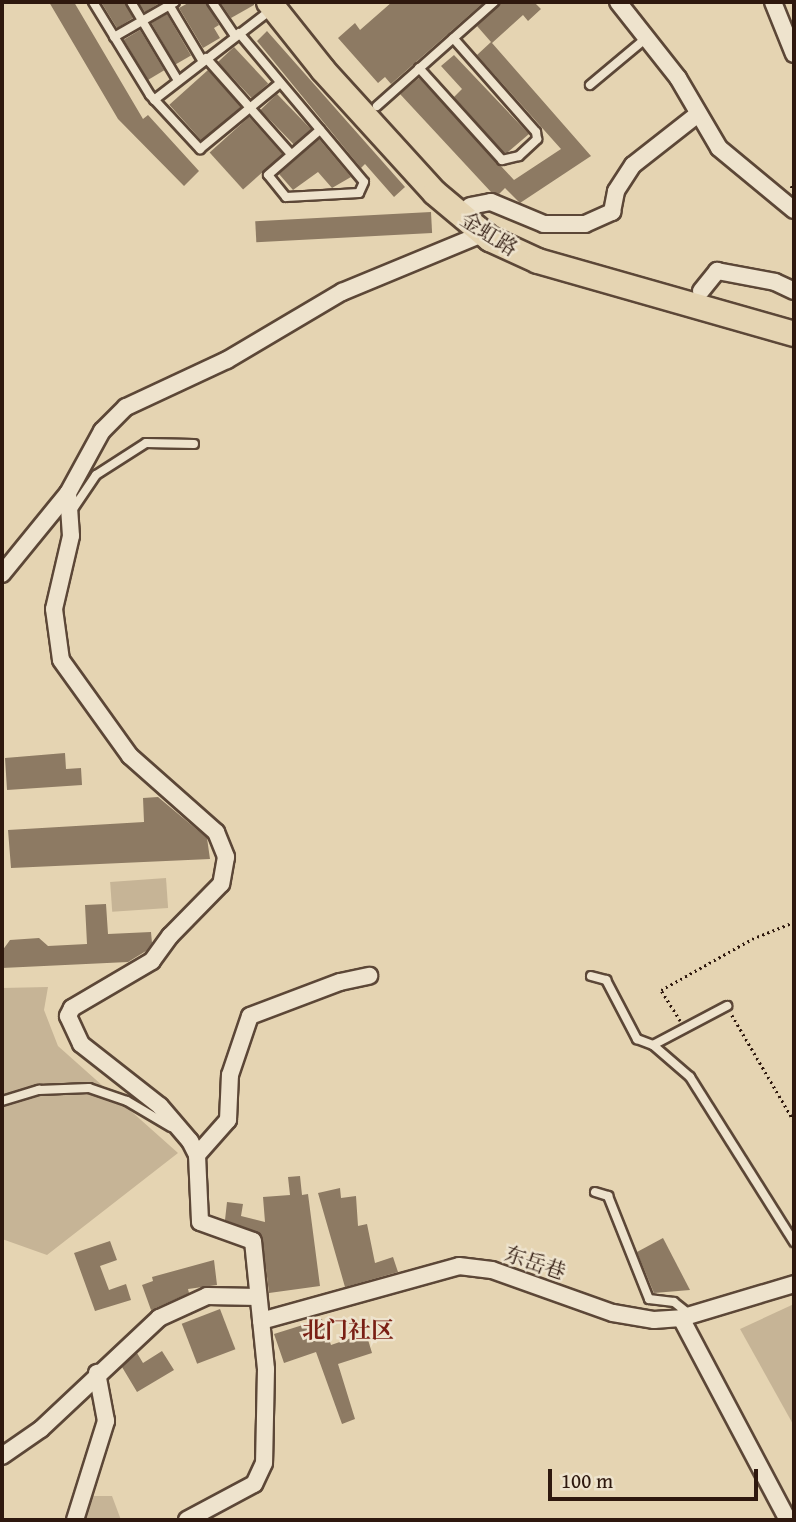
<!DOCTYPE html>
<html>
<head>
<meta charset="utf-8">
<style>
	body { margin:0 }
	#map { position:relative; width:796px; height:1522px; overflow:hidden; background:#e5d4b2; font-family:"Gentium Book Plus","Noto Serif SC",serif }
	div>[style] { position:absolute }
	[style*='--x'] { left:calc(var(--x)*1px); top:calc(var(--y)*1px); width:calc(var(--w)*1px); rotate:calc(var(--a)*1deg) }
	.green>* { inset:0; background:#c6b496; transform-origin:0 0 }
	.building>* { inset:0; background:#8d7a63; transform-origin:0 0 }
	.path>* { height:2.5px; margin-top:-1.25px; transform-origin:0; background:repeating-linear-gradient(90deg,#2e180e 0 2px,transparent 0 5.5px) }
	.roads { filter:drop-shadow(2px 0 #5c4737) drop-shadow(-2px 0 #5c4737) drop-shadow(0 2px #5c4737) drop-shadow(0 -2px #5c4737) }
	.lane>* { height:8px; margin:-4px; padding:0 4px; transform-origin:4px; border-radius:4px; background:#eee3cd }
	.street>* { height:16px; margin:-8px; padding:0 8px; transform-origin:8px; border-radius:8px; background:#eee3cd }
	.primary>* { height:24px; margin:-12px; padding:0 12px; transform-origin:12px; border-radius:12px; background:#e5d4b2 }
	span { translate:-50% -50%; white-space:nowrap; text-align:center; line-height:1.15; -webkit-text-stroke:5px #eee3cd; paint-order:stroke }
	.street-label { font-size:21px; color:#2e180e }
	.neighbourhood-label { font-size:23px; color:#7a1f14; font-weight:700 }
	.frame { position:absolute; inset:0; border:4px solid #2e180e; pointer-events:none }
	.scale { position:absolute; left:548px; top:1469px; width:210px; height:32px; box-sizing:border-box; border:4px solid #2e180e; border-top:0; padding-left:9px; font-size:21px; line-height:24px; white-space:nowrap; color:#2e180e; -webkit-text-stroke:5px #eee3cd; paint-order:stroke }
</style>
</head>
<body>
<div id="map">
	<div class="green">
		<div style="left:166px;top:878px;width:30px;height:56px;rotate:86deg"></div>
		<div style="clip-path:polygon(48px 987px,44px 1010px,58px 1046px,178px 1153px,47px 1255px,2px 1239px,2px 988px)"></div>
		<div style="clip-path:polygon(794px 1304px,794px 1426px,740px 1329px)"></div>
		<div style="clip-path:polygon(87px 1496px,112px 1496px,121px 1520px,84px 1520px)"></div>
	</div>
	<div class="building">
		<div style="clip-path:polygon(49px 2px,74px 2px,143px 119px,148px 115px,199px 171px,184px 186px,118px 119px)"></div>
		<div style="clip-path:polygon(101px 2px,125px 2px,133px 18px,117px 28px)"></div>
		<div style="clip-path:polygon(138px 2px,161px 2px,145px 12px)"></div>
		<div style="clip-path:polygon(190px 2px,206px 2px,219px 25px,214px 28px,220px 38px,203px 48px,179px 8px)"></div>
		<div style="clip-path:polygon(220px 2px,254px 2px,254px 5px,231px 18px)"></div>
		<div style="clip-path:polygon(392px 2px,484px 2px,391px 84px,385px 77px,378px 83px,338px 38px,355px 23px,360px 30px)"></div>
		<div style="clip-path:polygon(500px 2px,534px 2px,541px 9px,528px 21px,523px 15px,492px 43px,591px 156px,520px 203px,505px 188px,499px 194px,491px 192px,400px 94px,419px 78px,514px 180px,561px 149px,477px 55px,491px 42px,477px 26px)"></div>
		<div style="left:167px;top:14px;width:48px;height:18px;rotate:60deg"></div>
		<div style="left:140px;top:30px;width:47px;height:19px;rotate:59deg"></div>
		<div style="clip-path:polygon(267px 31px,405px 187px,394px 197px,365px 164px,361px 168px,257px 41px)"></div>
		<div style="left:234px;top:47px;width:50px;height:22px;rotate:47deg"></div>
		<div style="clip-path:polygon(454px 55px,529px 134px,508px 152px,504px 153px,454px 97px,462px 89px,441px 66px)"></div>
		<div style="left:208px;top:70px;width:50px;height:52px;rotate:48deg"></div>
		<div style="left:277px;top:94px;width:49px;height:23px;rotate:46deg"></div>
		<div style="left:249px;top:117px;width:50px;height:53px;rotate:48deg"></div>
		<div style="clip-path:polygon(319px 139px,351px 177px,332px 188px,318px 172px,293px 190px,279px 174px)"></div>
		<div style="left:431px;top:212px;width:21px;height:176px;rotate:87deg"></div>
		<div style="clip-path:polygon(65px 753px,66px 769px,81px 768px,82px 785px,7px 790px,5px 758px)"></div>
		<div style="clip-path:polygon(158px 797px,207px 838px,210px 859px,11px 868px,8px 830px,144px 822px,143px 798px)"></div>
		<div style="clip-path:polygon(106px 904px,108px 934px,151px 932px,152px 943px,146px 951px,128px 962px,2px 968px,2px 951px,10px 940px,39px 938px,48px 946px,87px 944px,85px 905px)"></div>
		<div style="clip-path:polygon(300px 1176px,302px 1195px,308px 1194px,320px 1286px,269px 1293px,262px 1235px,225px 1220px,227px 1202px,243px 1204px,241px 1216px,265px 1222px,263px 1197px,290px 1195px,288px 1177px)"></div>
		<div style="clip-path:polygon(340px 1188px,341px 1198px,356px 1196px,358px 1226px,367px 1224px,375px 1263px,393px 1257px,398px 1272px,345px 1287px,318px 1193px)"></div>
		<div style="clip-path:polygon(663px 1238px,690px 1290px,654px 1293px,637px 1252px)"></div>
		<div style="clip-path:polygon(110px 1241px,117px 1260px,100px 1266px,109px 1290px,126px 1284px,131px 1300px,95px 1311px,74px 1253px)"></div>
		<div style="clip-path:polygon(214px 1260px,217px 1285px,188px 1289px,189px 1293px,151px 1310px,142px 1285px,153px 1281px,152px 1277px)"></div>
		<div style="left:220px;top:1309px;width:43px;height:41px;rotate:69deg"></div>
		<div style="clip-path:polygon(322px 1319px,331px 1345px,366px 1333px,372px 1353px,338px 1364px,355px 1419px,342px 1424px,316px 1352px,284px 1363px,274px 1334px)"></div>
		<div style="clip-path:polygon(162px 1351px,174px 1370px,137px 1392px,122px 1367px,137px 1353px,143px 1363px)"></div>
	</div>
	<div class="path">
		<div style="--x:791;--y:188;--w:8;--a:-67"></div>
		<div style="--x:732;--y:1015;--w:123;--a:59.7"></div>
		<div style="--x:680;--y:1021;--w:36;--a:-122"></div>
		<div style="--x:661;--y:990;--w:104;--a:-29.3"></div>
		<div style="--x:752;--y:939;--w:45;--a:-22"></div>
	</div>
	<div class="roads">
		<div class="lane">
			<div style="--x:93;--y:2;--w:109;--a:58.5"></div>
			<div style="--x:150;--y:95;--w:74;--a:47.2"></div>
			<div style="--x:200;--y:149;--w:104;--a:-39.5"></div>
			<div style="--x:131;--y:2;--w:90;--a:59.1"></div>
			<div style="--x:212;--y:2;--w:41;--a:55.9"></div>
			<div style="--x:168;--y:3;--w:66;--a:59.2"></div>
			<div style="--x:239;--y:33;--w:194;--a:50"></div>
			<div style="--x:364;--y:182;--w:12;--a:114"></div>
			<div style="--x:359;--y:193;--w:73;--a:176.9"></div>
			<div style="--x:286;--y:197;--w:28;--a:-129"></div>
			<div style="--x:268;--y:175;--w:69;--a:-40.9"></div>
			<div style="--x:114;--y:37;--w:70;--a:-29.8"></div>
			<div style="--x:206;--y:58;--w:128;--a:48.5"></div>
			<div style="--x:419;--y:68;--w:124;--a:47.9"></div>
			<div style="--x:502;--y:160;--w:17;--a:-13"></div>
			<div style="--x:519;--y:156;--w:25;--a:-43"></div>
			<div style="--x:537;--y:139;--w:7;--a:-98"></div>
			<div style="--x:536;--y:132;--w:125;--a:-131.4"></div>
			<div style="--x:590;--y:85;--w:72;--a:-39.9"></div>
			<div style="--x:154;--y:100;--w:148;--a:-37.6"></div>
			<div style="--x:377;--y:106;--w:157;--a:-41.6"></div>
			<div style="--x:73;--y:509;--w:41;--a:-55.9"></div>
			<div style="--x:96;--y:475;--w:59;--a:-32.6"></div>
			<div style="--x:146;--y:443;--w:48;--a:1.2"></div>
			<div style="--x:591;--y:976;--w:16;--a:15"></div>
			<div style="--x:606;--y:980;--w:67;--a:62.3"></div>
			<div style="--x:637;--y:1039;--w:17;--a:21"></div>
			<div style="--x:653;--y:1045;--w:49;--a:40.9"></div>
			<div style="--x:690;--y:1077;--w:195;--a:57.8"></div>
			<div style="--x:653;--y:1045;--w:84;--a:-27.8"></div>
			<div style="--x:2;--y:1101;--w:39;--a:-17"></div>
			<div style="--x:39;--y:1090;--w:50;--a:-2.3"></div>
			<div style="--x:89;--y:1088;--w:40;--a:18.9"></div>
			<div style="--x:127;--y:1101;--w:51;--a:30.6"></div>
			<div style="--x:595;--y:1192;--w:14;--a:17"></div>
			<div style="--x:608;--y:1196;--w:111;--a:68.3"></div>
			<div style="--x:649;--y:1299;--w:25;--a:7"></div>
			<div style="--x:674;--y:1302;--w:21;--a:39"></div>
		</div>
		<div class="street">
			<div style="--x:618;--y:2;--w:97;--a:51.7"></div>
			<div style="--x:678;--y:78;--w:81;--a:59.6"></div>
			<div style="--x:719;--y:148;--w:97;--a:39.6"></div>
			<div style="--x:773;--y:2;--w:56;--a:68"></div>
			<div style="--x:470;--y:206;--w:21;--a:-11"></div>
			<div style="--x:491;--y:202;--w:57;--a:22.5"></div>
			<div style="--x:544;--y:224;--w:41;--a:0"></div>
			<div style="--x:585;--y:224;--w:30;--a:-24"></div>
			<div style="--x:612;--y:212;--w:21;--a:-79"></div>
			<div style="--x:616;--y:191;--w:31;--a:-57"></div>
			<div style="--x:633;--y:165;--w:83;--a:-38.1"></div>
			<div style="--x:701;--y:291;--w:26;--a:-51"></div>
			<div style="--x:717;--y:271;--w:59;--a:10.7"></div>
			<div style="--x:775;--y:282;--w:21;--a:25"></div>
			<div style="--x:68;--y:493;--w:43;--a:86"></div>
			<div style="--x:71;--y:536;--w:75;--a:103.1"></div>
			<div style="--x:54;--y:609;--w:51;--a:82.2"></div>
			<div style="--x:61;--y:660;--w:118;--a:54.3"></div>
			<div style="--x:130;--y:756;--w:115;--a:41.5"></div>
			<div style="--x:216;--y:832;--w:27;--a:68"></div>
			<div style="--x:226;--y:857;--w:27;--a:100"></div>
			<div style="--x:221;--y:884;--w:73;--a:134.4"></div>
			<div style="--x:170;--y:936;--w:31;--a:126"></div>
			<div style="--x:152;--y:961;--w:93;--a:149.6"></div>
			<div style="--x:72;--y:1008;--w:9;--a:117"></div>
			<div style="--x:68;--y:1016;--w:31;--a:65"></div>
			<div style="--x:81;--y:1044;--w:100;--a:38.1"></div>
			<div style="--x:160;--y:1106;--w:46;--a:49.4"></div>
			<div style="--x:190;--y:1141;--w:16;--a:63"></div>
			<div style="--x:197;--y:1155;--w:67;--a:87.4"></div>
			<div style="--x:200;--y:1222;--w:56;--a:19.7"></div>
			<div style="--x:253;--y:1241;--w:129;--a:84.2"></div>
			<div style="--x:266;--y:1369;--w:94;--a:91.2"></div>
			<div style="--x:264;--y:1463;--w:23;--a:115"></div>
			<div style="--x:254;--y:1484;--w:76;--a:151.8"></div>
			<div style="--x:2;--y:574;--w:104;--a:-50.8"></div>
			<div style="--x:68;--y:493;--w:71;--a:-61.3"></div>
			<div style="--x:102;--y:431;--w:34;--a:-45"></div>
			<div style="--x:126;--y:407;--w:111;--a:-25"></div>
			<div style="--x:227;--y:360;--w:134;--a:-30.6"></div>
			<div style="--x:342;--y:292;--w:152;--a:-22.5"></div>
			<div style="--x:197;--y:1155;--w:47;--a:-48.5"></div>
			<div style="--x:228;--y:1120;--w:45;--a:-87.5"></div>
			<div style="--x:230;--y:1075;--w:62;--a:-71.3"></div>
			<div style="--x:250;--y:1016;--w:96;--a:-20.7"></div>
			<div style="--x:340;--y:982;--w:30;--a:-12"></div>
			<div style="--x:681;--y:1318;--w:229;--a:62.1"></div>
			<div style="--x:261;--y:1321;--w:205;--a:-15.5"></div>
			<div style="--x:459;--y:1266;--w:33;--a:7"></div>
			<div style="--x:492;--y:1270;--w:128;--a:19.6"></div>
			<div style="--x:613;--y:1313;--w:42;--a:9.7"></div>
			<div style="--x:654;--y:1320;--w:27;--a:-4"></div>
			<div style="--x:681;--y:1318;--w:118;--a:-16.7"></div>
			<div style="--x:2;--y:1456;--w:47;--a:-34.7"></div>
			<div style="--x:41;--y:1429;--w:162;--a:-43.2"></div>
			<div style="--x:159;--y:1318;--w:53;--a:-24.6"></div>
			<div style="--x:207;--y:1296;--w:51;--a:1.1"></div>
			<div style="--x:75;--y:1520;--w:104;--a:-72.6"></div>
			<div style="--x:106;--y:1421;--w:49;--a:-100.6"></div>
		</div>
		<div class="primary">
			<div style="--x:269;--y:2;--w:87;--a:51.5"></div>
			<div style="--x:323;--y:70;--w:166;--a:47.7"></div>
			<div style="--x:435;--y:193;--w:72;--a:39.9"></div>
			<div style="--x:490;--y:239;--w:53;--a:24.6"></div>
			<div style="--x:538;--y:261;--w:266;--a:15.9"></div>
		</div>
	</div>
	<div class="street-label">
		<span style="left:489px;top:234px;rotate:32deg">金虹路</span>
		<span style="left:535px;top:1263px;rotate:19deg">东岳巷</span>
	</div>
	<div class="neighbourhood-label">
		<span style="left:348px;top:1330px">北门社区</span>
	</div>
	<div class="frame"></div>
	<div class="scale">100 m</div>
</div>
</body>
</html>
